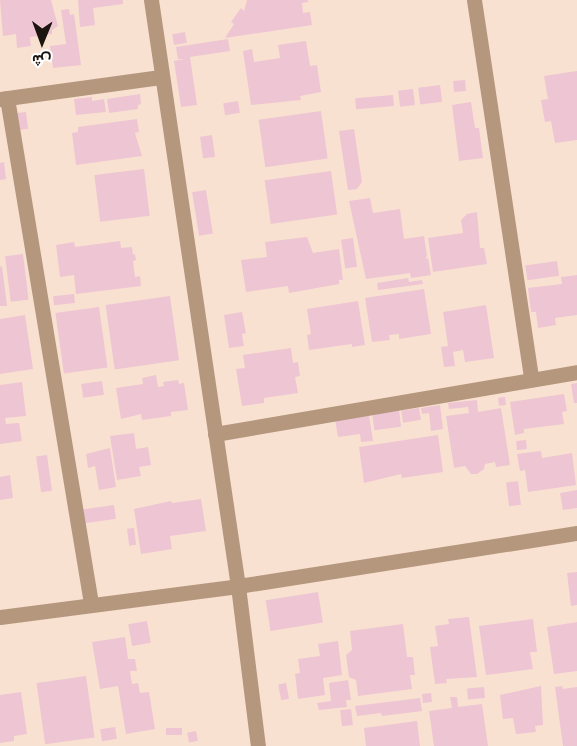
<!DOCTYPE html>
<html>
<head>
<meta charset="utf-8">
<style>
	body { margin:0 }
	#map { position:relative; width:577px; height:746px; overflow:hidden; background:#f9e1d1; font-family:"Fira Sans",Vazirmatn,sans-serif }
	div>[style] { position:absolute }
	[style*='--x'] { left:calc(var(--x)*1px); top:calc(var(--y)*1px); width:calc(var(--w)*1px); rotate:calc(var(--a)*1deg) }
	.building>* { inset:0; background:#eec5d3; transform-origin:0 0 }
	.minor>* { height:15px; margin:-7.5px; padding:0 7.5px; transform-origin:7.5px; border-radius:7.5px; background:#b5977e }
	span { translate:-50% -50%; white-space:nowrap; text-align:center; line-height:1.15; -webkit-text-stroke:6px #fff; paint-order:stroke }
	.north { position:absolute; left:12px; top:12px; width:60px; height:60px; -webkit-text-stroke:4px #fff; paint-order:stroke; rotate:181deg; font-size:16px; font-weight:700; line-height:24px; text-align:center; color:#1c140e }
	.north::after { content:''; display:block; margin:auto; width:21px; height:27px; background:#1c140e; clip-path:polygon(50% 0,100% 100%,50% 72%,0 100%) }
</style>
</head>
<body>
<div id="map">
	<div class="building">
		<div style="clip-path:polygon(0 0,51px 0,58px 26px,52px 30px,52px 34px,30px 37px,31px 46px,17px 48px,16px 34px,3px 36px)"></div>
		<div style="clip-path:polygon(78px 0,123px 0,123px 4px,93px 8px,95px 25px,80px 27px)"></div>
		<div style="clip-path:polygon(247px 0,308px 0,308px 2px,302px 3px,303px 13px,310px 12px,312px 25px,225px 38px,234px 24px,231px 22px,241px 8px,244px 11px)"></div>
		<div style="clip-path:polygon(69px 9px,70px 15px,74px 14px,81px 65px,53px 68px,50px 46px,66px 44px,61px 10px)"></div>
		<div style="left:185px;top:32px;width:11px;height:13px;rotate:80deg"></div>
		<div style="clip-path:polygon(228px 39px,230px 51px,190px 57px,197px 105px,181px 107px,174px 61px,184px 59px,178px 59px,176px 47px)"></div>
		<div style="clip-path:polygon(306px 41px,310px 66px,317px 65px,321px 92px,300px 96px,301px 100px,251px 105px,243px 51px,252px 49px,254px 62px,280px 58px,278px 45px)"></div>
		<div style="clip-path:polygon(577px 71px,577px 140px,555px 143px,551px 121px,545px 122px,541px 100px,548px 99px,544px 76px)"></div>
		<div style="left:465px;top:80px;width:11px;height:12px;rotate:85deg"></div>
		<div style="left:440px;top:85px;width:17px;height:22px;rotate:83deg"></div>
		<div style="left:413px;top:89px;width:16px;height:15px;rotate:83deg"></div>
		<div style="clip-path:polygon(140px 94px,141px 104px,138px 105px,138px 109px,109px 113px,107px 99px)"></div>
		<div style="left:393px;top:95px;width:11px;height:38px;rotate:85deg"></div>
		<div style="clip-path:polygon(92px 97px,92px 101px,104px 99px,106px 112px,76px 115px,74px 99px)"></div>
		<div style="left:238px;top:101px;width:12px;height:15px;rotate:81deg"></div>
		<div style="clip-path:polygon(471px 102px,475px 128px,479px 128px,483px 158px,459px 161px,452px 105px)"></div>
		<div style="left:321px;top:111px;width:48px;height:63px;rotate:82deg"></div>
		<div style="left:26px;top:112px;width:17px;height:11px;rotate:83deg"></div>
		<div style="clip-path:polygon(137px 119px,139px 132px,135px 133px,142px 156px,76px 165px,72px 133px,78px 132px,78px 127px)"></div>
		<div style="clip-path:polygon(354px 129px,362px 182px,357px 189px,348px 190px,339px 131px)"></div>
		<div style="left:212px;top:135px;width:22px;height:12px;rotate:82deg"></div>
		<div style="clip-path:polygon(4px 162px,6px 179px,0 180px,0 163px)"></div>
		<div style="left:144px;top:169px;width:47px;height:50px;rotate:83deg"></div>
		<div style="left:331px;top:171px;width:44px;height:67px;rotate:82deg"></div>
		<div style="left:206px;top:190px;width:44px;height:14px;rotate:81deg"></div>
		<div style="clip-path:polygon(370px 198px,373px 213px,400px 209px,404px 239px,424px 236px,427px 256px,425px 259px,428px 258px,431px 275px,411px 278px,410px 273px,366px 279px,349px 201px)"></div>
		<div style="clip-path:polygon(477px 212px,480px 248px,484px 248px,487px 264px,433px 272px,428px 238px,463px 233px,461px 220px,467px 214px)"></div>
		<div style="clip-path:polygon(307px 237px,313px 253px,339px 249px,343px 280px,339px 280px,339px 284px,289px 293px,288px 286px,246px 292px,241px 260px,267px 257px,265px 242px)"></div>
		<div style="left:353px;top:238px;width:29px;height:12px;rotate:82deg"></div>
		<div style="clip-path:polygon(120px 241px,121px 248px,132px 247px,133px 255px,135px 254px,136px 260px,133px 261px,135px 277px,140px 276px,141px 286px,76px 294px,74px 275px,60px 277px,56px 245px,74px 242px,75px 247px)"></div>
		<div style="left:23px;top:254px;width:46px;height:18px;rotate:83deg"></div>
		<div style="left:557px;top:261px;width:15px;height:32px;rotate:82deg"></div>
		<div style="clip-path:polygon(2px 266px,7px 306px,0 306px,0 267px)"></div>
		<div style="clip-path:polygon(577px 275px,577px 315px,555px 318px,556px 325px,538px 328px,536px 312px,531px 312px,528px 288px,562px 284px,561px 277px)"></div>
		<div style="clip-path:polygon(408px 278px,409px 282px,422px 280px,423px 284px,378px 290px,377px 283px)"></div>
		<div style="clip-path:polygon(424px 289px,431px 334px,399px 339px,399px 334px,389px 335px,390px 340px,372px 342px,365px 298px)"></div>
		<div style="left:74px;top:294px;width:9px;height:21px;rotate:84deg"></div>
		<div style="left:170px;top:296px;width:65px;height:65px;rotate:82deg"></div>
		<div style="clip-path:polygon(358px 301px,365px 345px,352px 347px,352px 344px,309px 350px,307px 335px,311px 334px,307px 309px)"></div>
		<div style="clip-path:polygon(486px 305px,494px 358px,465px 362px,463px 350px,453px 352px,455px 366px,444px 367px,441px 347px,448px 346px,443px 312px)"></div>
		<div style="left:99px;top:307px;width:61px;height:44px;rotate:82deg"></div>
		<div style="clip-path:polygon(242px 312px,246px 333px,242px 334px,244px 346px,229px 348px,224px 315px)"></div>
		<div style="clip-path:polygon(25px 315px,33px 369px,0 374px,0 319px)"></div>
		<div style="clip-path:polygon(291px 348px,293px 363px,298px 362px,300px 376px,295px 377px,298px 393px,264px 398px,264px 403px,242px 406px,236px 369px,245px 368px,243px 355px)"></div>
		<div style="clip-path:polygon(156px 375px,158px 387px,164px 386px,163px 382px,178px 380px,179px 384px,184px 383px,188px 410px,171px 412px,171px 416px,142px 420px,141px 414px,121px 419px,116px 388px,143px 384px,142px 378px)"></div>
		<div style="left:102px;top:381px;width:14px;height:21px;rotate:82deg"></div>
		<div style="clip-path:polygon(22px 382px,26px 416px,5px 418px,6px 424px,19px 423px,22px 441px,0 444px,0 385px)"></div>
		<div style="clip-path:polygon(577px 383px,577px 403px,574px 403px,571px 384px)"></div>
		<div style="clip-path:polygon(564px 394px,567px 411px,562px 412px,564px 424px,524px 429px,524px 433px,515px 435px,510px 402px)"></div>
		<div style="left:505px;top:397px;width:8px;height:7px;rotate:83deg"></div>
		<div style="clip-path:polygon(477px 400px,478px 412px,501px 408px,510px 465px,496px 467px,495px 462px,485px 464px,484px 469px,477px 474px,471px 474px,465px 466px,454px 468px,446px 416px,469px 413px,468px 407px,449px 409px,448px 403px)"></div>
		<div style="clip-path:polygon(440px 405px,443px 429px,431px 431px,429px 413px,422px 414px,421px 408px)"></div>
		<div style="left:419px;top:408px;width:12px;height:18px;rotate:81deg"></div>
		<div style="left:399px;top:410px;width:17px;height:27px;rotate:83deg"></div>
		<div style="clip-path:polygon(369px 415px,373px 441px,361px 442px,360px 434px,338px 437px,335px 419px)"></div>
		<div style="clip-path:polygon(134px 433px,136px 449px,148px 447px,151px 465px,139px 467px,141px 476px,117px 480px,110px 436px)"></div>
		<div style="clip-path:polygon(438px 435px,443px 472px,402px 478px,401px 474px,364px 483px,359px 447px)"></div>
		<div style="left:526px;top:440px;width:9px;height:10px;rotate:84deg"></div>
		<div style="clip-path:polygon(110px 448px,116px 487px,99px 490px,95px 466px,88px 468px,86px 454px)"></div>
		<div style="clip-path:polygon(541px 451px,542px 458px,572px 453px,576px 485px,528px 492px,525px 470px,520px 471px,517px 454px)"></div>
		<div style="left:47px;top:455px;width:36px;height:11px;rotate:82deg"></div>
		<div style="clip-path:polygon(10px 475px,13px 498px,0 500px,0 477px)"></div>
		<div style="left:518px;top:481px;width:24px;height:12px;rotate:83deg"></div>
		<div style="clip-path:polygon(577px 490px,577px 508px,563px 510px,560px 493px)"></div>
		<div style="clip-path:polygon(201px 499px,206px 531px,170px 536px,172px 549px,141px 554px,134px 509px,171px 501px,172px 503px)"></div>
		<div style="left:114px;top:505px;width:14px;height:32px;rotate:82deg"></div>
		<div style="left:134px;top:528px;width:17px;height:7px;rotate:83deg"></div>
		<div style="clip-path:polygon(577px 572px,577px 605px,571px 606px,567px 573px)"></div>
		<div style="left:318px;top:592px;width:31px;height:53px;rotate:81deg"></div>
		<div style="clip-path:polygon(469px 617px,477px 677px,446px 679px,447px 683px,435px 684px,430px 647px,438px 646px,435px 626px,449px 624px,448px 619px)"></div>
		<div style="clip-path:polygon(533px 619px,537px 652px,530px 652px,533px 669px,486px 675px,479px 626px)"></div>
		<div style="left:147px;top:621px;width:22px;height:19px;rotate:80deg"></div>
		<div style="clip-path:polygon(577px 622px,577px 671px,554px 674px,547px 627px)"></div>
		<div style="clip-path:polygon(403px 624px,407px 657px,413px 657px,415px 675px,410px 675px,412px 689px,358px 696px,356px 680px,349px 677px,346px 655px,352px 650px,350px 631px)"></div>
		<div style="clip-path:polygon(125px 637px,128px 659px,135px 659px,137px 671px,130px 671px,132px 684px,138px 683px,140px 693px,149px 692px,155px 729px,126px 734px,118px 686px,100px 689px,92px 642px)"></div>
		<div style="clip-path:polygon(338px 641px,342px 675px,323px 678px,325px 695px,298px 699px,295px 674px,300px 673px,298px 659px,320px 656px,318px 644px)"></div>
		<div style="left:86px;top:676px;width:62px;height:50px;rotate:82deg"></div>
		<div style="clip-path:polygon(348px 680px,351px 700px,346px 700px,347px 707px,319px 710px,317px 703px,331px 701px,329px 683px)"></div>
		<div style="left:286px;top:683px;width:16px;height:8px;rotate:79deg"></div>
		<div style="clip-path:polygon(541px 686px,543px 725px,535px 726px,536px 732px,516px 734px,513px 718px,503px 719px,500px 695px)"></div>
		<div style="clip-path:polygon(562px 686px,563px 689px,577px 687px,577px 746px,563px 746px,555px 687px)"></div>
		<div style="left:484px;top:687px;width:11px;height:17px;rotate:85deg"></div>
		<div style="clip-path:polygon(21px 692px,27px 734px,14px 736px,14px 741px,0 743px,0 695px)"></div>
		<div style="left:431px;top:693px;width:9px;height:9px;rotate:84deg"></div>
		<div style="clip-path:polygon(450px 697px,457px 697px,458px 707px,482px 704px,488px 746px,434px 746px,429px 711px,452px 708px)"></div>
		<div style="clip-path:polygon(420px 698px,422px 711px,382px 716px,381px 713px,357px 716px,355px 706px)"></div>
		<div style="left:351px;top:709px;width:16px;height:11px;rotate:83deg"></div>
		<div style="clip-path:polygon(417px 721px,420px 746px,366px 746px,364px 728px)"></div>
		<div style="left:115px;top:727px;width:12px;height:15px;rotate:81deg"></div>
		<div style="left:182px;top:728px;width:7px;height:16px;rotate:90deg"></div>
		<div style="left:196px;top:731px;width:10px;height:9px;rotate:79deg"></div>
	</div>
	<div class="minor">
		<div style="--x:151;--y:0;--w:592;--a:81.56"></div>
		<div style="--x:238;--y:586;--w:161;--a:82.9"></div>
		<div style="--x:474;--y:0;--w:383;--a:81.4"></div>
		<div style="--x:7;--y:98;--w:512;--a:80.56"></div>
		<div style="--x:0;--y:99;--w:162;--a:-7.8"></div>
		<div style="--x:215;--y:434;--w:367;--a:-9.7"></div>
		<div style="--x:0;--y:617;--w:240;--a:-7.4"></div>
		<div style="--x:238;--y:586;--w:343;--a:-8.9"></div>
	</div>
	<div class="north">ش</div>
</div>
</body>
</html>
